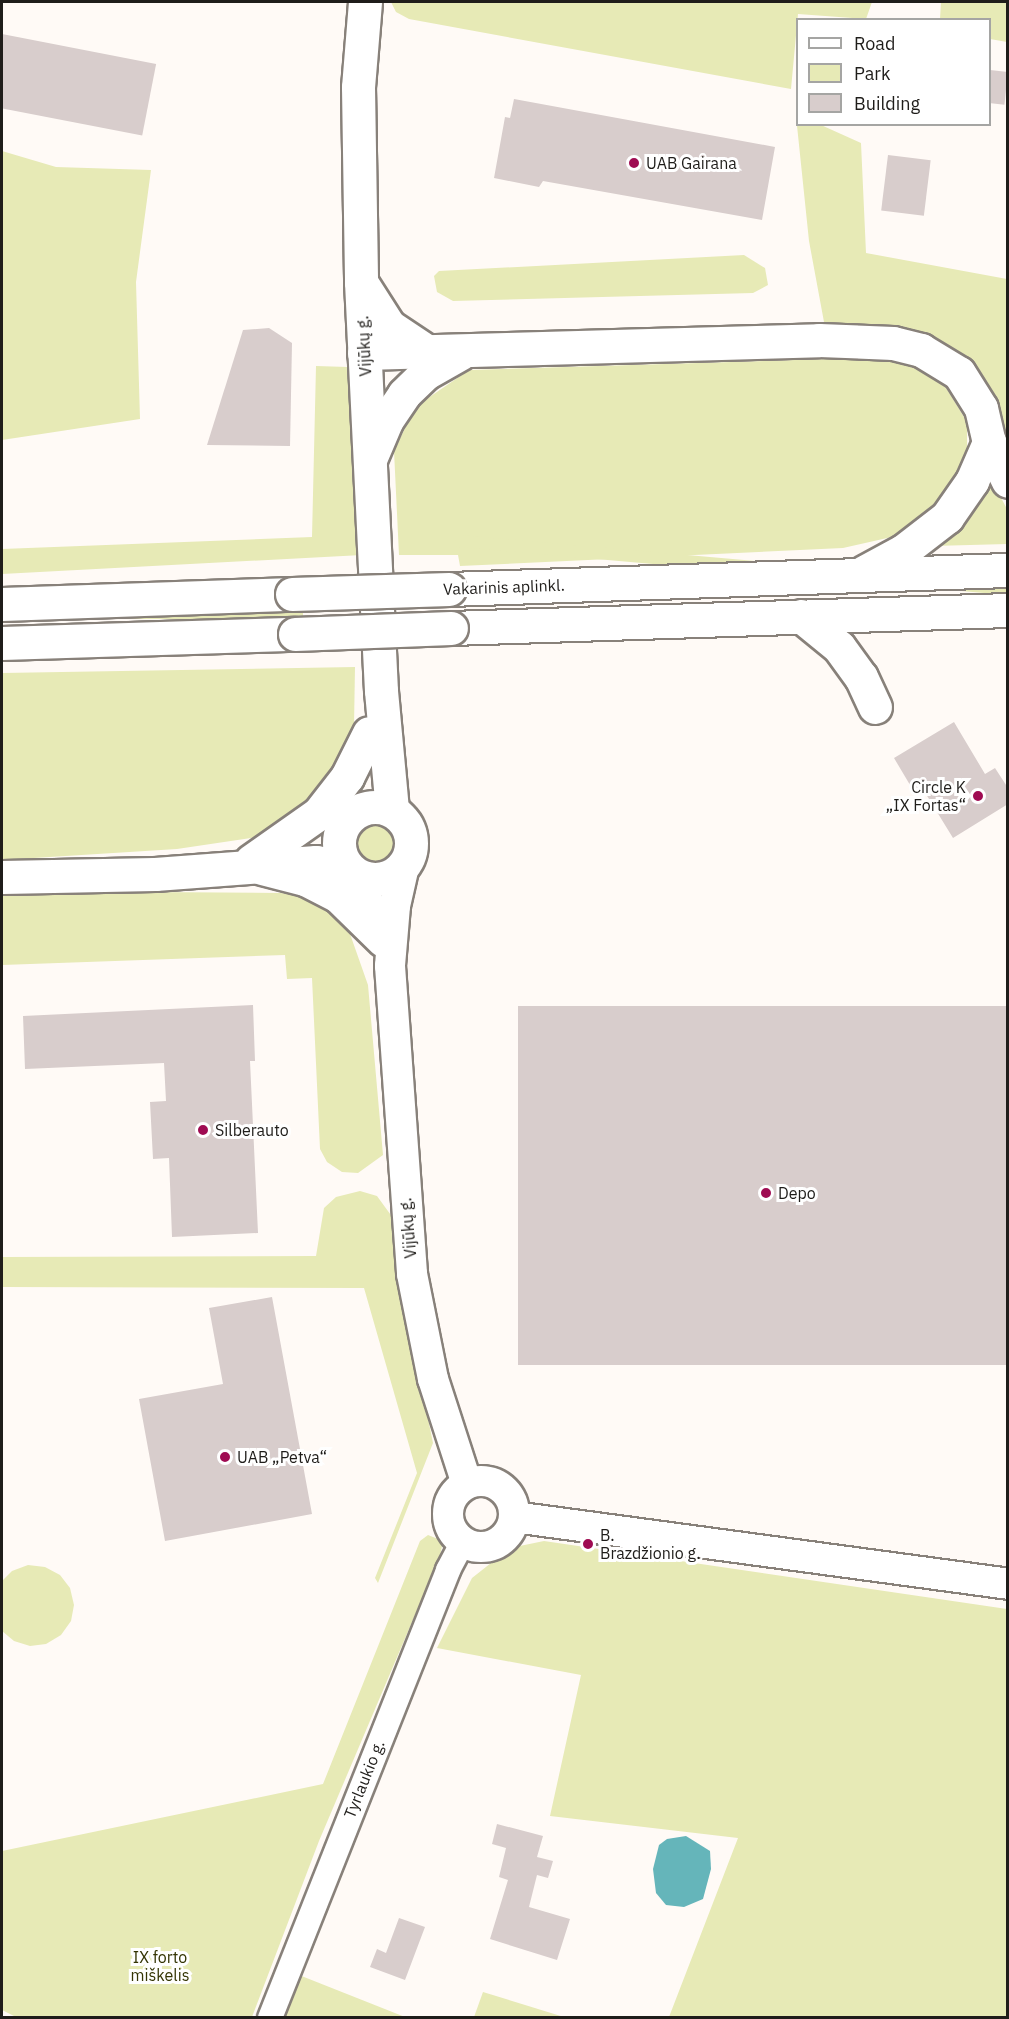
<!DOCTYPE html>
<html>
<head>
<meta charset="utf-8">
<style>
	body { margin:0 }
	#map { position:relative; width:1009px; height:2019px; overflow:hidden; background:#fffaf6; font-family:"IBM Plex Sans",sans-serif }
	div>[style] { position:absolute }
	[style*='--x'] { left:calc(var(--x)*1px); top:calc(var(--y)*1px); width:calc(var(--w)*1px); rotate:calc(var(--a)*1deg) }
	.green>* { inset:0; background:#e7eab6; transform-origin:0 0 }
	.round { border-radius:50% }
	.water>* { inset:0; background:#65b5ba }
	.building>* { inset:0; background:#d8cdcc; transform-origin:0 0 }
	.roads { filter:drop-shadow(2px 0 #88817a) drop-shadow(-2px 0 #88817a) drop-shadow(0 2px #88817a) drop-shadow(0 -2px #88817a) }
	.minor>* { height:24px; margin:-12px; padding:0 12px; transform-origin:12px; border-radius:12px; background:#fff }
	.tertiary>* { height:30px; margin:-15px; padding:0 15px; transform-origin:15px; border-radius:15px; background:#fff }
	.tertiary>.ring { margin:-15px; padding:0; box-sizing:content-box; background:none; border:30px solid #fff; border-radius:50% }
	.secondary>* { height:33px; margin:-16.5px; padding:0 16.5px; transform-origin:16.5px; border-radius:16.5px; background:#fff }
	.secondary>.ring { margin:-16.5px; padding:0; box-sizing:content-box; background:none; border:33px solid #fff; border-radius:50% }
	.trunk>* { height:33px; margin:-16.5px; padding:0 16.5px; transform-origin:16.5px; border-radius:16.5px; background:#fff }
	.bridges { filter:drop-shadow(2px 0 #88817a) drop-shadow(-2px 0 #88817a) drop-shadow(0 2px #88817a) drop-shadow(0 -2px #88817a) }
	.trunk-bridge>* { height:33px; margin:-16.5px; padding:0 16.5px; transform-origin:16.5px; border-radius:16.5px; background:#fff }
	.dots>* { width:16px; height:16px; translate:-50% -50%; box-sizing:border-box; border:3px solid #fff; border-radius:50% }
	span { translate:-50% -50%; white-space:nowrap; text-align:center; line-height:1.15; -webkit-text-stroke:6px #fff; paint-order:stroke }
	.poi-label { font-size:16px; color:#1f1d1a }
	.left { translate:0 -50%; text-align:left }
	.right { translate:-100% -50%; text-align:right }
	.street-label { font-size:16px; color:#1f1d1a }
	.park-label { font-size:16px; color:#343504 }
	.frame { position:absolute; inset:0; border:3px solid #1f1d1a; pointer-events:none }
	.legend { position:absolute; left:796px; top:18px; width:195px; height:108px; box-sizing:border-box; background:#fff; border:2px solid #a5a5a3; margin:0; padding:8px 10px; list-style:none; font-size:18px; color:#1f1d1a }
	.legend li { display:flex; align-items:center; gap:12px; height:30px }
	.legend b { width:30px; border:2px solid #a5a5a3 }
</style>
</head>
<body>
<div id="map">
	<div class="green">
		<div style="clip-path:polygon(391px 2px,872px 2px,866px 19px,798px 14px,791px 89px,409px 19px,396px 12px)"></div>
		<div style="clip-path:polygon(941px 2px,1007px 2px,1007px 42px,990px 39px,990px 20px,940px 19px)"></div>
		<div style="clip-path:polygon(796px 116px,798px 124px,821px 125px,861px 143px,866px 253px,1007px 279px,1007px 448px,995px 399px,971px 361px,944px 343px,913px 333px,824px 322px,809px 241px)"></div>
		<div style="clip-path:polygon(2px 151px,56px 167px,151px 170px,136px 282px,140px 419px,2px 440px)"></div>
		<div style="clip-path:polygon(744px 255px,765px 268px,768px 285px,753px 293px,453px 301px,437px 292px,434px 276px,439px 271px)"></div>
		<div style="clip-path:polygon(863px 358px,898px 361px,931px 375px,945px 386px,967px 422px,967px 474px,938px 512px,905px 534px,843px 548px,460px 566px,458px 555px,399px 555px,394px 451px,415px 407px,469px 370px)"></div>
		<div style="clip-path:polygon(316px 366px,348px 367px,362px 555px,2px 574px,2px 549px,312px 537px)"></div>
		<div style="clip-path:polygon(983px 480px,992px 481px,1007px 509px,1007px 544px,933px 546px,966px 519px)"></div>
		<div style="left:1008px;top:583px;width:12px;height:554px;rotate:95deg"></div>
		<div style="left:303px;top:608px;width:11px;height:301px;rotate:90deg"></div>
		<div style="clip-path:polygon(355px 667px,354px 726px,343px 762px,323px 794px,257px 837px,177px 849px,2px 860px,2px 673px)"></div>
		<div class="round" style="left:354px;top:822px;width:42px;height:42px"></div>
		<div style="clip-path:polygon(2px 891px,280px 893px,310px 895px,333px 907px,349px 931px,368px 985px,383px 1155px,358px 1173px,342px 1172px,327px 1162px,320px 1149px,312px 978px,287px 979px,285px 955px,2px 965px)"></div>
		<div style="clip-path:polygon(360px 1191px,377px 1196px,393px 1218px,400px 1282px,433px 1443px,378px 1583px,375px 1578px,417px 1473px,364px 1288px,2px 1287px,2px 1257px,316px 1256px,324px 1208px,336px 1197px)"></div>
		<div style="clip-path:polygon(428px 1535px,443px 1541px,440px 1556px,319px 1841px,252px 2017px,18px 2018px,2px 2010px,2px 1851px,323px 1784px,420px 1541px)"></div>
		<div style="clip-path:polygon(544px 1541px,1007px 1609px,1007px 2017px,669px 2017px,738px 1838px,550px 1816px,581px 1675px,437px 1648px,472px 1578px,510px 1548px)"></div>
		<div style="clip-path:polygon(28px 1565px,45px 1567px,60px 1575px,70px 1588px,74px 1605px,71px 1621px,61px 1635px,46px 1644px,30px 1646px,14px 1641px,2px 1631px,2px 1581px,12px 1571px)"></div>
		<div style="clip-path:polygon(299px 1975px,405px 2017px,283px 2018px)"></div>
		<div style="clip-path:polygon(483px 1992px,564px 2017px,474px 2017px)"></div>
	</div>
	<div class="water">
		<div style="clip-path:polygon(686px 1836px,710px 1851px,711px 1869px,703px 1899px,684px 1907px,666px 1905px,656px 1893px,653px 1869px,659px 1845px,667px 1839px)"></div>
	</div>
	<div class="building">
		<div style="left:2px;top:34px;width:157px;height:73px;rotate:11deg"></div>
		<div style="left:990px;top:70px;width:18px;height:33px;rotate:6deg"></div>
		<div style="clip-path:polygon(514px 99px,775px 147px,762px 220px,543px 181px,539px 187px,494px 178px,505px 117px,510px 118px)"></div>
		<div style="left:888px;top:155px;width:43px;height:56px;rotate:7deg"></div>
		<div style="clip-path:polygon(269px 328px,292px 343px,290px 446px,207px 445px,243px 330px)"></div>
		<div style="clip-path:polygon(954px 722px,985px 774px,995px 768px,1008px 788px,1008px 804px,953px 838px,921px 786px,913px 790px,894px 758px)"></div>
		<div style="clip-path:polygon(253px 1005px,255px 1061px,250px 1061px,258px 1233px,172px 1237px,169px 1158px,153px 1159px,150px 1102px,166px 1101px,164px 1063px,25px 1069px,23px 1016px)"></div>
		<div style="left:1008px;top:1006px;width:359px;height:490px;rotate:90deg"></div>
		<div style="clip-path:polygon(272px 1297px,312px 1514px,165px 1541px,139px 1399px,223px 1384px,209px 1308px)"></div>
		<div style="clip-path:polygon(497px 1824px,543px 1836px,537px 1857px,553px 1861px,548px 1878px,537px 1875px,529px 1907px,570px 1919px,557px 1960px,490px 1939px,508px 1880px,499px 1877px,506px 1848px,492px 1844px)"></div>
		<div style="clip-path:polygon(399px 1918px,425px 1927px,405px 1980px,370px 1967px,377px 1949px,386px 1953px)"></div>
	</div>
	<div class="roads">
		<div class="minor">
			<div style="--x:270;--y:2018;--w:482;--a:-68.3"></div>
			<div style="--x:448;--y:1570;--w:32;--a:-62"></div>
		</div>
		<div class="tertiary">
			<div style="--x:404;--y:866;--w:41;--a:102.7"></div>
			<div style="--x:395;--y:906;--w:60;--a:94.8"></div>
			<div style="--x:390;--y:966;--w:309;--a:85.9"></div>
			<div style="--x:412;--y:1274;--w:107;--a:78.7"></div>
			<div style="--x:433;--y:1379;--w:110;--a:72.1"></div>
			<div style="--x:262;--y:870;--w:44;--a:14.3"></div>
			<div style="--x:305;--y:881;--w:36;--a:27"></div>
			<div style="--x:337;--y:897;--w:64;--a:44.4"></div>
			<div style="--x:358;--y:875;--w:63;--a:69.6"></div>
			<div class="ring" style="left:448px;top:1481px;width:36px;height:36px"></div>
			<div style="--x:514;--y:1517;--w:499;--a:7.7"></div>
		</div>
		<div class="secondary">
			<div style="--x:365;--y:2;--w:85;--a:94.7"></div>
			<div style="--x:358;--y:87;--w:195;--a:89.1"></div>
			<div style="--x:361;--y:282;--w:409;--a:87.2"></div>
			<div style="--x:381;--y:691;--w:120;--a:84.7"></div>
			<div class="ring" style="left:339px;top:807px;width:39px;height:39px"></div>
			<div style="--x:251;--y:861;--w:83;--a:-35.2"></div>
			<div style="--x:319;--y:813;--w:46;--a:-52.1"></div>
			<div style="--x:347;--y:777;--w:49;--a:-63.4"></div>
			<div style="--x:2;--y:877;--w:153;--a:-1.1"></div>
			<div style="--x:155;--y:874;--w:161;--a:-4.3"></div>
			<div style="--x:316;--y:862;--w:33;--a:11"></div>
		</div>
		<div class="trunk">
			<div style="--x:361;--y:282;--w:52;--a:57.5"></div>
			<div style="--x:389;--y:326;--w:50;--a:33.7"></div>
			<div style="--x:364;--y:353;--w:455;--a:-1.6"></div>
			<div style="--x:819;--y:340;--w:74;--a:2.3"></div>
			<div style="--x:893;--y:343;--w:29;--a:14"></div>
			<div style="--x:921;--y:350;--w:44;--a:31.2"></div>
			<div style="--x:959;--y:373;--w:41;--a:57.8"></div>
			<div style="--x:981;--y:408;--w:35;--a:77"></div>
			<div style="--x:989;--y:442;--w:43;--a:64"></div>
			<div style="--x:371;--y:457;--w:39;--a:-67"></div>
			<div style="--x:386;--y:421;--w:32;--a:-56"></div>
			<div style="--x:404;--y:394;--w:30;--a:-44"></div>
			<div style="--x:426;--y:373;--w:40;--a:-29.7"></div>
			<div style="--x:864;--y:572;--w:44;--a:-28.3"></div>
			<div style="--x:903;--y:551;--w:56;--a:-37.7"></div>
			<div style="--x:947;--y:517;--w:44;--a:-55.2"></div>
			<div style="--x:972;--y:481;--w:43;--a:-66.4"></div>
			<div style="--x:449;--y:589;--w:559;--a:-1.95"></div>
			<div style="--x:2;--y:604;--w:290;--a:-2"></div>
			<div style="--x:801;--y:616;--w:49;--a:39.2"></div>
			<div style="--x:839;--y:647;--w:37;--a:54"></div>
			<div style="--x:861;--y:677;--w:33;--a:65"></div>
			<div style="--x:451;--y:628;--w:557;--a:-1.85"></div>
			<div style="--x:2;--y:643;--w:293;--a:-1.8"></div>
		</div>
	</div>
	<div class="bridges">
		<div class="trunk-bridge">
			<div style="--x:292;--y:594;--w:157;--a:-1.8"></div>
			<div style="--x:295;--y:634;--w:156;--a:-2.2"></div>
		</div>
	</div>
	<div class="dots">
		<div style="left:634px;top:163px;background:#9f0b52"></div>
		<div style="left:978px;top:796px;background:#9f0b52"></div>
		<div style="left:203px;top:1130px;background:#9f0b52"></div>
		<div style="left:766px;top:1193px;background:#9f0b52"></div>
		<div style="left:225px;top:1457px;background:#9f0b52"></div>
		<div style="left:588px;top:1544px;background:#9f0b52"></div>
	</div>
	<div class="poi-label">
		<span class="left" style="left:646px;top:163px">UAB Gairana</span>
		<span class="right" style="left:966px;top:796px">Circle K<br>„IX Fortas“</span>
		<span class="left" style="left:215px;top:1130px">Silberauto</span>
		<span class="left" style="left:778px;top:1193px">Depo</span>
		<span class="left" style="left:237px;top:1457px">UAB „Petva“</span>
		<span class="left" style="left:600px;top:1544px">B.<br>Brazdžionio g.</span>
	</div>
	<div class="street-label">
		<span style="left:364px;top:346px;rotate:-93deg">Vijūkų g.</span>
		<span style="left:504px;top:587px;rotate:-2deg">Vakarinis aplinkl.</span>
		<span style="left:408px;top:1228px;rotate:-95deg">Vijūkų g.</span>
		<span style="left:364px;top:1779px;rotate:-68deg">Tyrlaukio g.</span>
	</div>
	<div class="park-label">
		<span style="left:160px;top:1966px">IX forto<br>miškelis</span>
	</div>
	<div class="frame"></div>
	<ul class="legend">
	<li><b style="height:8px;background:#fff"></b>Road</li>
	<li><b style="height:16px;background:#e7eab6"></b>Park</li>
	<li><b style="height:16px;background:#d8cdcc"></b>Building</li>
	</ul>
</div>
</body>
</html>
